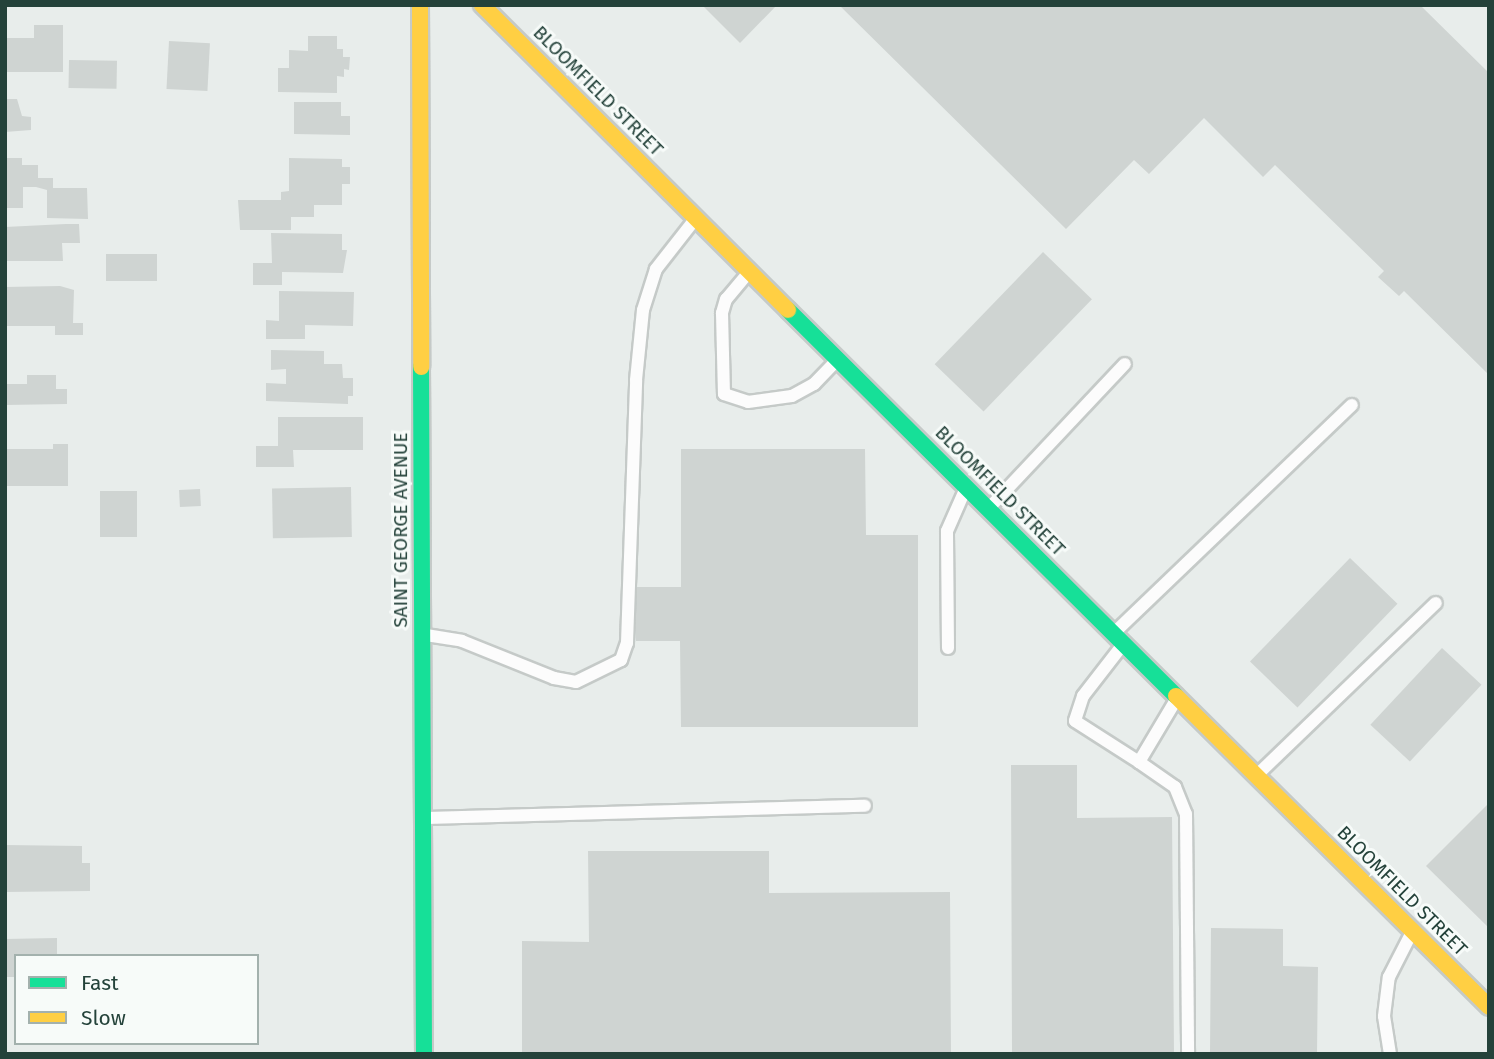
<!DOCTYPE html>
<html>
<head>
<meta charset="utf-8">
<style>
	body { margin:0 }
	#map { position:relative; width:1494px; height:1059px; overflow:hidden; background:#e8edeb; font-family:"Fira Sans",sans-serif }
	div>[style] { position:absolute }
	[style*='--x'] { left:calc(var(--x)*1px); top:calc(var(--y)*1px); width:calc(var(--w)*1px); rotate:calc(var(--a)*1deg) }
	.building>* { inset:0; background:#cfd4d2; transform-origin:0 0 }
	.roads { filter:drop-shadow(2px 0 #c5cac8) drop-shadow(-2px 0 #c5cac8) drop-shadow(0 2px #c5cac8) drop-shadow(0 -2px #c5cac8) }
	.lane>* { height:12px; margin:-6px; padding:0 6px; transform-origin:6px; border-radius:6px; background:#fcfcfc }
	.fast>* { height:16px; margin:-8px; padding:0 8px; transform-origin:8px; border-radius:8px; background:#16e098 }
	.slow>* { height:16px; margin:-8px; padding:0 8px; transform-origin:8px; border-radius:8px; background:#ffcf43 }
	span { translate:-50% -50%; white-space:nowrap; text-align:center; line-height:1.15; -webkit-text-stroke:6px #f7fbf9; paint-order:stroke }
	.street-label { font-size:19px; color:#24423a }
	.frame { position:absolute; inset:0; border:7px solid #24423a; pointer-events:none }
	.legend { position:absolute; left:14px; top:954px; width:245px; height:91px; box-sizing:border-box; background:#f7fbf9; border:2px solid #a3b1ad; margin:0; padding:9px 12px; list-style:none; font-size:21px; color:#24423a }
	.legend li { display:flex; align-items:center; gap:14px; height:35px }
	.legend b { width:35px; border:2px solid #a3b1ad }
</style>
</head>
<body>
<div id="map">
	<div class="building">
		<div style="clip-path:polygon(702px 5px,777px 5px,740px 43px)"></div>
		<div style="clip-path:polygon(839px 5px,1420px 5px,1489px 73px,1489px 375px,1404px 291px,1399px 296px,1378px 277px,1384px 271px,1275px 165px,1263px 177px,1204px 118px,1149px 174px,1134px 160px,1066px 229px)"></div>
		<div style="clip-path:polygon(34px 25px,63px 25px,63px 72px,5px 72px,5px 38px,34px 38px)"></div>
		<div style="clip-path:polygon(308px 36px,337px 36px,337px 49px,343px 49px,343px 57px,350px 57px,349px 70px,344px 69px,344px 77px,337px 76px,337px 93px,278px 92px,278px 68px,289px 68px,289px 50px,308px 51px)"></div>
		<div style="left:169px;top:41px;width:41px;height:48px;rotate:3deg"></div>
		<div style="left:69px;top:60px;width:48px;height:28px;rotate:1deg"></div>
		<div style="clip-path:polygon(5px 99px,17px 99px,22px 116px,31px 117px,31px 130px,5px 132px)"></div>
		<div style="clip-path:polygon(294px 102px,341px 102px,341px 116px,350px 116px,350px 135px,294px 134px)"></div>
		<div style="clip-path:polygon(5px 158px,22px 158px,22px 165px,38px 165px,38px 178px,53px 178px,53px 188px,87px 188px,88px 219px,47px 218px,47px 190px,36px 187px,23px 187px,23px 208px,5px 208px)"></div>
		<div style="clip-path:polygon(289px 158px,342px 159px,342px 167px,350px 167px,350px 184px,342px 184px,342px 205px,314px 205px,314px 217px,291px 217px,291px 230px,240px 230px,238px 200px,281px 200px,281px 192px,289px 191px)"></div>
		<div style="clip-path:polygon(66px 224px,79px 224px,80px 243px,62px 243px,63px 261px,5px 261px,5px 227px)"></div>
		<div style="clip-path:polygon(271px 233px,342px 234px,342px 250px,347px 250px,343px 273px,282px 272px,282px 285px,253px 285px,253px 263px,272px 263px)"></div>
		<div style="left:1043px;top:252px;width:68px;height:156px;rotate:44deg"></div>
		<div style="left:157px;top:254px;width:27px;height:51px;rotate:90deg"></div>
		<div style="clip-path:polygon(60px 286px,74px 290px,73px 323px,83px 323px,83px 335px,55px 335px,55px 326px,5px 326px,5px 287px)"></div>
		<div style="clip-path:polygon(279px 291px,354px 292px,353px 326px,305px 325px,305px 339px,266px 339px,266px 320px,279px 321px)"></div>
		<div style="clip-path:polygon(271px 350px,324px 351px,324px 364px,342px 364px,343px 378px,353px 378px,353px 396px,348px 396px,348px 404px,266px 401px,266px 383px,286px 384px,286px 369px,271px 370px)"></div>
		<div style="clip-path:polygon(27px 375px,56px 375px,56px 389px,67px 389px,67px 404px,5px 405px,5px 384px,27px 384px)"></div>
		<div style="clip-path:polygon(278px 417px,363px 417px,363px 450px,293px 450px,294px 467px,256px 467px,256px 446px,278px 446px)"></div>
		<div style="clip-path:polygon(53px 444px,68px 444px,68px 486px,5px 486px,5px 449px,53px 449px)"></div>
		<div style="clip-path:polygon(681px 449px,865px 449px,866px 535px,918px 535px,918px 727px,681px 727px,680px 641px,636px 641px,636px 587px,681px 587px)"></div>
		<div style="left:351px;top:487px;width:50px;height:79px;rotate:89deg"></div>
		<div style="left:200px;top:489px;width:17px;height:21px;rotate:87deg"></div>
		<div style="left:100px;top:491px;width:37px;height:46px"></div>
		<div style="left:1350px;top:558px;width:66px;height:144px;rotate:44deg"></div>
		<div style="left:1442px;top:648px;width:54px;height:105px;rotate:43deg"></div>
		<div style="clip-path:polygon(1011px 765px,1077px 765px,1077px 818px,1172px 817px,1174px 1054px,1012px 1054px)"></div>
		<div style="clip-path:polygon(1489px 803px,1489px 928px,1426px 866px)"></div>
		<div style="clip-path:polygon(5px 845px,82px 846px,82px 863px,90px 863px,90px 891px,5px 892px)"></div>
		<div style="clip-path:polygon(588px 851px,769px 851px,769px 893px,950px 892px,951px 1054px,522px 1054px,522px 941px,589px 942px)"></div>
		<div style="clip-path:polygon(1211px 928px,1283px 929px,1283px 966px,1318px 967px,1317px 1054px,1210px 1054px)"></div>
		<div style="clip-path:polygon(57px 938px,57px 956px,16px 956px,16px 977px,5px 977px,5px 939px)"></div>
	</div>
	<div class="roads">
		<div class="lane">
			<div style="--x:749;--y:272;--w:35;--a:130"></div>
			<div style="--x:726;--y:299;--w:15;--a:106"></div>
			<div style="--x:722;--y:313;--w:81;--a:88.6"></div>
			<div style="--x:724;--y:394;--w:25;--a:18"></div>
			<div style="--x:748;--y:402;--w:44;--a:-7.8"></div>
			<div style="--x:792;--y:396;--w:25;--a:-29"></div>
			<div style="--x:814;--y:384;--w:30;--a:-46"></div>
			<div style="--x:991;--y:506;--w:195;--a:-46.7"></div>
			<div style="--x:1115;--y:632;--w:328;--a:-43.8"></div>
			<div style="--x:426;--y:635;--w:36;--a:9"></div>
			<div style="--x:462;--y:641;--w:99;--a:21.9"></div>
			<div style="--x:554;--y:678;--w:22;--a:10"></div>
			<div style="--x:576;--y:682;--w:50;--a:-26.1"></div>
			<div style="--x:621;--y:660;--w:18;--a:-71"></div>
			<div style="--x:627;--y:643;--w:263;--a:-88"></div>
			<div style="--x:636;--y:380;--w:70;--a:-84.3"></div>
			<div style="--x:643;--y:310;--w:43;--a:-72.4"></div>
			<div style="--x:656;--y:269;--w:65;--a:-51.9"></div>
			<div style="--x:1121;--y:647;--w:62;--a:127.8"></div>
			<div style="--x:1083;--y:696;--w:26;--a:108"></div>
			<div style="--x:1075;--y:721;--w:76;--a:32.6"></div>
			<div style="--x:1139;--y:762;--w:72;--a:-59.2"></div>
			<div style="--x:948;--y:648;--w:117;--a:-90.5"></div>
			<div style="--x:947;--y:531;--w:45;--a:-66.3"></div>
			<div style="--x:1139;--y:762;--w:44;--a:34.8"></div>
			<div style="--x:1175;--y:787;--w:29;--a:68"></div>
			<div style="--x:1186;--y:814;--w:238;--a:89.5"></div>
			<div style="--x:1257;--y:775;--w:248;--a:-43.9"></div>
			<div style="--x:424;--y:818;--w:441;--a:-1.6"></div>
			<div style="--x:1390;--y:1054;--w:38;--a:-99"></div>
			<div style="--x:1384;--y:1016;--w:39;--a:-83"></div>
			<div style="--x:1389;--y:977;--w:48;--a:-62.9"></div>
		</div>
		<div class="fast">
			<div style="--x:788;--y:310;--w:547;--a:44.85"></div>
			<div style="--x:421;--y:367;--w:687;--a:89.75"></div>
		</div>
		<div class="slow">
			<div style="--x:420;--y:5;--w:362;--a:89.8"></div>
			<div style="--x:482;--y:5;--w:432;--a:44.9"></div>
			<div style="--x:1176;--y:696;--w:441;--a:44.8"></div>
		</div>
	</div>
	<div class="street-label">
		<span style="left:598px;top:91px;rotate:45deg">BLOOMFIELD STREET</span>
		<span style="left:1000px;top:491px;rotate:45deg">BLOOMFIELD STREET</span>
		<span style="left:401px;top:530px;rotate:-90deg">SAINT GEORGE AVENUE</span>
		<span style="left:1402px;top:891px;rotate:45deg">BLOOMFIELD STREET</span>
	</div>
	<div class="frame"></div>
	<ul class="legend">
	<li><b style="height:9px;background:#16e098"></b>Fast</li>
	<li><b style="height:9px;background:#ffcf43"></b>Slow</li>
	</ul>
</div>
</body>
</html>
